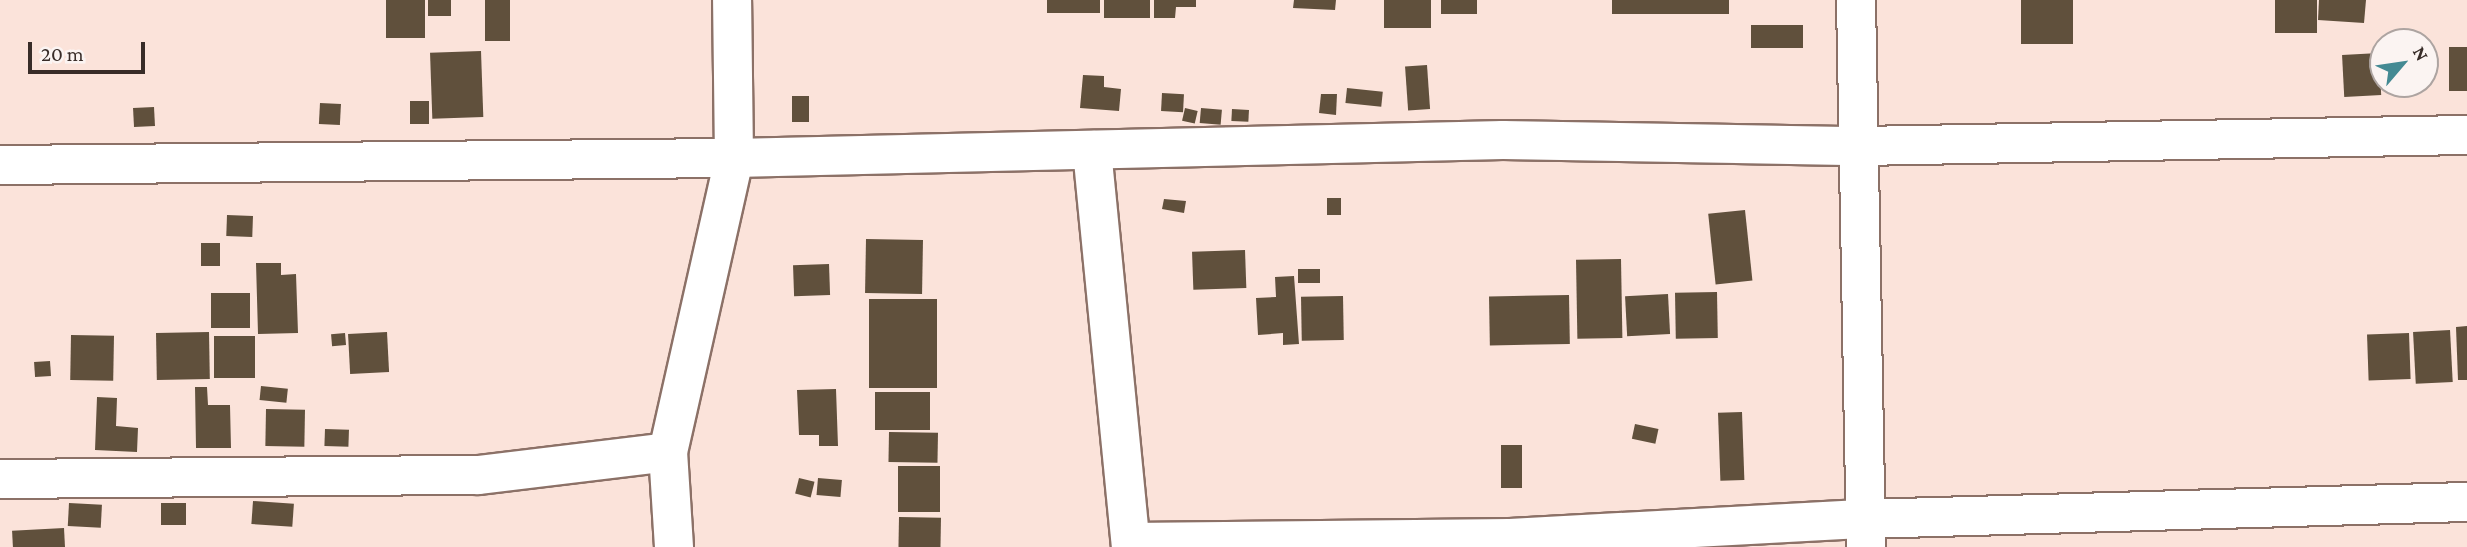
<!DOCTYPE html>
<html>
<head>
<meta charset="utf-8">
<style>
	body { margin:0 }
	#map { position:relative; width:2467px; height:547px; overflow:hidden; background:#fbe3da; font-family:"Crimson Pro",serif }
	div>[style] { position:absolute }
	[style*='--x'] { left:calc(var(--x)*1px); top:calc(var(--y)*1px); width:calc(var(--w)*1px); rotate:calc(var(--a)*1deg) }
	.building>* { inset:0; background:#60503c; transform-origin:0 0 }
	.roads { filter:drop-shadow(2px 0 #8c7167) drop-shadow(-2px 0 #8c7167) drop-shadow(0 2px #8c7167) drop-shadow(0 -2px #8c7167) }
	.minor>* { height:38px; margin:-19px; padding:0 19px; transform-origin:19px; border-radius:19px; background:#fff }
	span { translate:-50% -50%; white-space:nowrap; text-align:center; line-height:1.15; -webkit-text-stroke:7px #fbf4f2; paint-order:stroke }
	.north { position:absolute; left:2369px; top:28px; width:70px; height:70px; box-sizing:border-box; background:#fbf4f2; border:2px solid #ada4a1; border-radius:50%; rotate:61deg; font-size:19px; font-weight:700; line-height:28px; text-align:center; color:#382c28 }
	.north::after { content:''; display:block; margin:auto; width:24px; height:32px; background:#448a93; clip-path:polygon(50% 0,100% 100%,50% 72%,0 100%) }
	.scale { position:absolute; left:28px; top:42px; width:117px; height:32px; box-sizing:border-box; border:4px solid #382c28; border-top:0; padding-left:9px; font-size:21px; line-height:24px; white-space:nowrap; color:#382c28; -webkit-text-stroke:5px #fbf4f2; paint-order:stroke }
</style>
</head>
<body>
<div id="map">
	<div class="building">
		<div style="left:386px;top:0;width:39px;height:38px"></div>
		<div style="left:428px;top:0;width:23px;height:16px"></div>
		<div style="left:485px;top:0;width:25px;height:41px"></div>
		<div style="left:1047px;top:0;width:53px;height:13px"></div>
		<div style="left:1104px;top:0;width:46px;height:18px"></div>
		<div style="clip-path:polygon(1154px 0,1196px 0,1196px 7px,1176px 7px,1175px 18px,1154px 18px)"></div>
		<div style="clip-path:polygon(1294px 0,1336px 0,1335px 10px,1293px 8px)"></div>
		<div style="left:1384px;top:0;width:47px;height:28px"></div>
		<div style="left:1441px;top:0;width:36px;height:14px"></div>
		<div style="left:1612px;top:0;width:117px;height:14px"></div>
		<div style="left:2021px;top:0;width:52px;height:44px"></div>
		<div style="left:2275px;top:0;width:42px;height:33px"></div>
		<div style="clip-path:polygon(2319px 0,2366px 0,2364px 23px,2318px 20px)"></div>
		<div style="left:1751px;top:25px;width:52px;height:23px"></div>
		<div style="left:2449px;top:47px;width:18px;height:44px"></div>
		<div style="left:481px;top:51px;width:66px;height:51px;rotate:88deg"></div>
		<div style="left:2379px;top:53px;width:42px;height:37px;rotate:87deg"></div>
		<div style="left:1427px;top:65px;width:44px;height:22px;rotate:86deg"></div>
		<div style="clip-path:polygon(1083px 75px,1104px 76px,1104px 87px,1121px 89px,1119px 111px,1080px 108px)"></div>
		<div style="left:1347px;top:88px;width:36px;height:15px;rotate:6deg"></div>
		<div style="left:1162px;top:93px;width:22px;height:18px;rotate:3deg"></div>
		<div style="clip-path:polygon(1321px 94px,1337px 94px,1336px 115px,1319px 113px)"></div>
		<div style="left:792px;top:96px;width:17px;height:26px"></div>
		<div style="left:410px;top:101px;width:19px;height:23px"></div>
		<div style="left:320px;top:103px;width:21px;height:21px;rotate:3deg"></div>
		<div style="left:154px;top:107px;width:19px;height:21px;rotate:87deg"></div>
		<div style="left:1185px;top:108px;width:13px;height:13px;rotate:13deg"></div>
		<div style="left:1201px;top:108px;width:21px;height:15px;rotate:5deg"></div>
		<div style="left:1232px;top:109px;width:17px;height:12px;rotate:3deg"></div>
		<div style="left:1327px;top:198px;width:14px;height:17px"></div>
		<div style="clip-path:polygon(1164px 199px,1186px 201px,1184px 213px,1162px 209px)"></div>
		<div style="left:1745px;top:210px;width:71px;height:37px;rotate:84deg"></div>
		<div style="left:227px;top:215px;width:26px;height:21px;rotate:2deg"></div>
		<div style="left:866px;top:239px;width:57px;height:54px;rotate:1deg"></div>
		<div style="left:201px;top:243px;width:19px;height:23px"></div>
		<div style="left:1245px;top:250px;width:38px;height:53px;rotate:88deg"></div>
		<div style="left:1621px;top:259px;width:79px;height:45px;rotate:89deg"></div>
		<div style="clip-path:polygon(256px 263px,281px 263px,281px 275px,296px 274px,298px 333px,258px 334px)"></div>
		<div style="left:829px;top:264px;width:31px;height:36px;rotate:88deg"></div>
		<div style="left:1298px;top:269px;width:22px;height:14px"></div>
		<div style="clip-path:polygon(1294px 276px,1299px 344px,1283px 345px,1283px 333px,1258px 335px,1256px 298px,1276px 297px,1275px 277px)"></div>
		<div style="left:1717px;top:292px;width:46px;height:42px;rotate:89deg"></div>
		<div style="left:211px;top:293px;width:39px;height:35px"></div>
		<div style="left:1668px;top:294px;width:40px;height:43px;rotate:87deg"></div>
		<div style="left:1569px;top:295px;width:49px;height:80px;rotate:89deg"></div>
		<div style="left:1343px;top:296px;width:44px;height:42px;rotate:89deg"></div>
		<div style="left:869px;top:299px;width:68px;height:89px"></div>
		<div style="clip-path:polygon(2467px 326px,2467px 380px,2458px 380px,2456px 327px)"></div>
		<div style="left:2450px;top:330px;width:52px;height:37px;rotate:87deg"></div>
		<div style="left:209px;top:332px;width:47px;height:53px;rotate:89deg"></div>
		<div style="left:387px;top:332px;width:40px;height:39px;rotate:87deg"></div>
		<div style="left:345px;top:333px;width:12px;height:14px;rotate:85deg"></div>
		<div style="left:2409px;top:333px;width:46px;height:42px;rotate:88deg"></div>
		<div style="left:71px;top:335px;width:43px;height:45px;rotate:1deg"></div>
		<div style="left:214px;top:336px;width:41px;height:42px"></div>
		<div style="left:50px;top:361px;width:15px;height:16px;rotate:86deg"></div>
		<div style="left:261px;top:386px;width:27px;height:14px;rotate:6deg"></div>
		<div style="clip-path:polygon(195px 387px,207px 387px,208px 405px,230px 405px,231px 448px,196px 448px)"></div>
		<div style="clip-path:polygon(836px 389px,838px 446px,819px 446px,819px 435px,799px 435px,797px 390px)"></div>
		<div style="left:930px;top:392px;width:38px;height:55px;rotate:90deg"></div>
		<div style="clip-path:polygon(97px 397px,117px 398px,116px 426px,138px 428px,137px 452px,95px 450px)"></div>
		<div style="left:266px;top:409px;width:39px;height:37px;rotate:1deg"></div>
		<div style="left:1742px;top:412px;width:68px;height:24px;rotate:88deg"></div>
		<div style="left:1635px;top:424px;width:24px;height:15px;rotate:12deg"></div>
		<div style="left:325px;top:429px;width:24px;height:17px;rotate:2deg"></div>
		<div style="left:889px;top:432px;width:49px;height:30px;rotate:1deg"></div>
		<div style="left:1501px;top:445px;width:21px;height:43px"></div>
		<div style="left:940px;top:466px;width:46px;height:42px;rotate:90deg"></div>
		<div style="left:799px;top:478px;width:16px;height:16px;rotate:14deg"></div>
		<div style="left:818px;top:478px;width:24px;height:17px;rotate:5deg"></div>
		<div style="left:253px;top:501px;width:41px;height:23px;rotate:4deg"></div>
		<div style="left:69px;top:503px;width:33px;height:23px;rotate:3deg"></div>
		<div style="left:161px;top:503px;width:25px;height:22px"></div>
		<div style="left:899px;top:517px;width:42px;height:30px;rotate:1deg"></div>
		<div style="left:64px;top:528px;width:19px;height:52px;rotate:87deg"></div>
	</div>
	<div class="roads">
		<div class="minor">
			<div style="--x:1856;--y:0;--w:547;--a:88.95"></div>
			<div style="--x:1092;--y:150;--w:399;--a:84.4"></div>
			<div style="--x:0;--y:165;--w:734;--a:-0.55"></div>
			<div style="--x:734;--y:158;--w:769;--a:-1.34"></div>
			<div style="--x:1503;--y:140;--w:357;--a:1"></div>
			<div style="--x:1860;--y:146;--w:607;--a:-1.04"></div>
			<div style="--x:0;--y:479;--w:478;--a:-0.5"></div>
			<div style="--x:478;--y:475;--w:191;--a:-6.9"></div>
			<div style="--x:1131;--y:542;--w:379;--a:-0.6"></div>
			<div style="--x:1510;--y:538;--w:356;--a:-3.1"></div>
			<div style="--x:1865;--y:519;--w:602;--a:-1.62"></div>
			<div style="--x:674;--y:547;--w:95;--a:-93.6"></div>
			<div style="--x:668;--y:452;--w:301;--a:-77.3"></div>
			<div style="--x:734;--y:158;--w:158;--a:-90.7"></div>
		</div>
	</div>
	<div class="north">N</div>
	<div class="scale">20 m</div>
</div>
</body>
</html>
